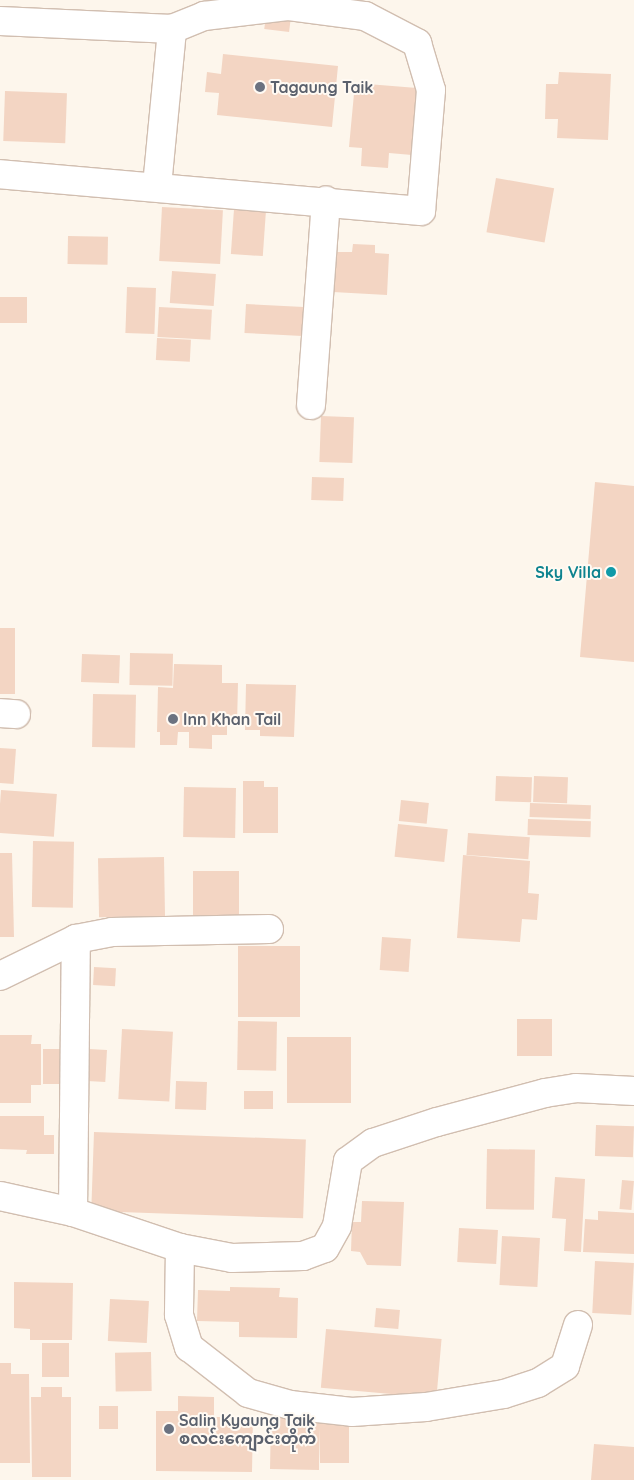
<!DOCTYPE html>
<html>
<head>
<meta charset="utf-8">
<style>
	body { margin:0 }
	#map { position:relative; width:634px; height:1480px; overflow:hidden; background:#fdf6ec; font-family:Quicksand,"Noto Sans Myanmar",sans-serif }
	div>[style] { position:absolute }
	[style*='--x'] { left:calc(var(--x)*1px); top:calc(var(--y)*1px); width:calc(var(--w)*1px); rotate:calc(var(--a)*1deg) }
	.building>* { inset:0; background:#f3d5c3; transform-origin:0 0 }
	.roads { filter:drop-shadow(1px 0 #d1beb0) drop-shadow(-1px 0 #d1beb0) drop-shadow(0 1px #d1beb0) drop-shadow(0 -1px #d1beb0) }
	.minor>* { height:28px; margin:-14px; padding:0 14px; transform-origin:14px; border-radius:14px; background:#fff }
	.dots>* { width:14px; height:14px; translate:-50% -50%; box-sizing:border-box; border:2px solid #fffaf3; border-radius:50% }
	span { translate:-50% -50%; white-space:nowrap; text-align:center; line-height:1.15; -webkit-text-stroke:4px #fffaf3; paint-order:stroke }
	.worship-label { font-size:16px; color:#5b616d; font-weight:700 }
	.left { translate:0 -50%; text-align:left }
	.culture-label { font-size:16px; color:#0d838f; font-weight:700 }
	.right { translate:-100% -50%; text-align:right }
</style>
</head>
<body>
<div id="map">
	<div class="building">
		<div style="left:266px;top:15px;width:25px;height:14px;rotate:7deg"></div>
		<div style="clip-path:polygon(223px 54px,338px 66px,332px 127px,217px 115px,219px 93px,205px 92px,207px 72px,221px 74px)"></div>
		<div style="clip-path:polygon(559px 72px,611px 74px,608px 140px,557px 138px,558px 119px,545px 119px,546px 84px,558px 84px)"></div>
		<div style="clip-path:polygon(355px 83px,417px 88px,412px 155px,389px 153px,388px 168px,361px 166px,362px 148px,349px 147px)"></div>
		<div style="left:5px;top:91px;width:62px;height:50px;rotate:2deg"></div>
		<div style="left:496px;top:178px;width:59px;height:55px;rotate:10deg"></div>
		<div style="left:162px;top:207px;width:61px;height:54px;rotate:3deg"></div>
		<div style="left:234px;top:209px;width:32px;height:45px;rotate:4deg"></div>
		<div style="left:68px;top:236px;width:40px;height:28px;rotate:1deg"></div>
		<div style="clip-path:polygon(353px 244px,375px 245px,375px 253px,389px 254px,387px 295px,333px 292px,335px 252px,352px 252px)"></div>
		<div style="left:172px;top:271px;width:44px;height:32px;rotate:4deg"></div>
		<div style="left:127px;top:287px;width:29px;height:46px;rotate:2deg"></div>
		<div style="left:0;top:297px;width:27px;height:26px"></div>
		<div style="left:246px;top:304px;width:58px;height:29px;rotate:3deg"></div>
		<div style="left:159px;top:307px;width:53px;height:30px;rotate:3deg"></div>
		<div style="left:157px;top:338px;width:34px;height:22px;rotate:3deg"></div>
		<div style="left:321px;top:416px;width:33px;height:46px;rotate:2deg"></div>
		<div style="left:312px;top:477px;width:32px;height:23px;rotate:2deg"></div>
		<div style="clip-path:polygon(595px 482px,634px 486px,634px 662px,580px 657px)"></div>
		<div style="left:0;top:628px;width:15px;height:66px"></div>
		<div style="left:130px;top:653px;width:43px;height:32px;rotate:1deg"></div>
		<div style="left:82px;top:654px;width:38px;height:28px;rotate:2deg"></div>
		<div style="clip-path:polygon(174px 664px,222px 665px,222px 683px,238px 683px,237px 725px,227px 724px,227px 735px,212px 735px,212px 749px,189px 748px,189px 732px,178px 732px,177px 745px,160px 745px,160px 732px,157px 732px,158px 687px,173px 688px)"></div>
		<div style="clip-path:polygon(246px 684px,296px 685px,294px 737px,260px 736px,260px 730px,245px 730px)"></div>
		<div style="left:93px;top:694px;width:43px;height:53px;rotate:1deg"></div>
		<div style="left:0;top:748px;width:16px;height:35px;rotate:4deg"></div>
		<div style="left:496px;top:776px;width:36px;height:25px;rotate:2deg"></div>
		<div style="left:534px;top:776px;width:34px;height:26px;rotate:2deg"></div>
		<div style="clip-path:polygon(243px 781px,264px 781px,264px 787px,278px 787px,278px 833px,243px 833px)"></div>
		<div style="left:184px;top:787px;width:52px;height:50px;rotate:1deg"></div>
		<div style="left:1px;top:790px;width:56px;height:43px;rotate:4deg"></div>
		<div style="left:401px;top:800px;width:28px;height:21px;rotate:6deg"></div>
		<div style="left:530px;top:803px;width:61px;height:14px;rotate:2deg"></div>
		<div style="left:528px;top:819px;width:63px;height:16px;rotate:2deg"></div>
		<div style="left:398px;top:824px;width:50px;height:33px;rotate:6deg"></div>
		<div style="left:468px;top:833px;width:62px;height:22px;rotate:4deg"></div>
		<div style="left:33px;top:841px;width:41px;height:66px;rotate:1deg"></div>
		<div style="clip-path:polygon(0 853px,12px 853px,14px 937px,0 937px)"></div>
		<div style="clip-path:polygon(463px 855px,530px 861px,528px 893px,539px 894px,537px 920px,522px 919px,520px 942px,457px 938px)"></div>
		<div style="left:164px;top:857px;width:59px;height:66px;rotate:89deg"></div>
		<div style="clip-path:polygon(193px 871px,239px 871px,239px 915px,224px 915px,224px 923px,193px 923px)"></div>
		<div style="left:382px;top:937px;width:29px;height:33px;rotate:4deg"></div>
		<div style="left:238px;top:946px;width:62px;height:71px"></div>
		<div style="left:94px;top:967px;width:22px;height:18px;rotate:3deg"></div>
		<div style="left:517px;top:1019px;width:35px;height:37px"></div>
		<div style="left:238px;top:1021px;width:39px;height:49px;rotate:1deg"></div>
		<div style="left:122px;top:1029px;width:51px;height:70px;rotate:3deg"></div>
		<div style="clip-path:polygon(0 1035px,32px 1035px,31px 1044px,41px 1044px,41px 1085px,31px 1085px,31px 1103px,0 1103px)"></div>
		<div style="left:287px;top:1037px;width:64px;height:66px"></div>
		<div style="left:43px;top:1049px;width:21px;height:35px"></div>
		<div style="left:89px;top:1049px;width:18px;height:32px;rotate:3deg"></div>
		<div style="left:176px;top:1081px;width:31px;height:28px;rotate:2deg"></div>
		<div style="left:244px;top:1091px;width:29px;height:18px"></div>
		<div style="clip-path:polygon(0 1116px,44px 1116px,44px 1135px,54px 1135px,54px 1154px,26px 1154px,27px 1150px,0 1149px)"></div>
		<div style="left:596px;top:1125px;width:38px;height:31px;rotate:2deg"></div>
		<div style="left:94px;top:1132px;width:212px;height:79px;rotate:2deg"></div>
		<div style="left:487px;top:1149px;width:48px;height:60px;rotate:1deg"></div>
		<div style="clip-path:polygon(555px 1177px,585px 1179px,581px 1252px,564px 1251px,566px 1219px,552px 1218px)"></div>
		<div style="left:622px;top:1180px;width:12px;height:29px;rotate:5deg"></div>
		<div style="clip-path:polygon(362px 1201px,404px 1202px,401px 1266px,367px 1265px,360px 1252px,351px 1251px,352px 1222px,361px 1222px)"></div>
		<div style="clip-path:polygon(598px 1211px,634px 1213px,634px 1254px,583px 1252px,585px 1219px,598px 1220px)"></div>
		<div style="left:459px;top:1228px;width:39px;height:34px;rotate:3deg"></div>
		<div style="left:502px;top:1236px;width:38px;height:49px;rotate:3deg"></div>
		<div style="left:595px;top:1261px;width:39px;height:52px;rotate:3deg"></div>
		<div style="clip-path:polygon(14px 1282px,73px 1283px,72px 1340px,30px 1340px,30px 1329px,14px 1328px)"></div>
		<div style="clip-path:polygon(230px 1287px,280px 1288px,279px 1297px,298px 1298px,297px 1338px,239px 1337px,239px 1322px,197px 1321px,198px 1290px,230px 1291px)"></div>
		<div style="left:110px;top:1299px;width:39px;height:42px;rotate:3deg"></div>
		<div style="left:376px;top:1308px;width:24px;height:19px;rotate:5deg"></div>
		<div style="left:326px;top:1329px;width:116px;height:59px;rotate:5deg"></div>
		<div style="left:42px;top:1343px;width:27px;height:34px"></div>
		<div style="left:151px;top:1352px;width:39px;height:36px;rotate:89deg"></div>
		<div style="clip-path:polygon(0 1363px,11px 1363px,11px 1374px,29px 1374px,30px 1463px,0 1463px)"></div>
		<div style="clip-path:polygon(41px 1387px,62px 1387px,62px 1397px,71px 1397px,71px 1477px,32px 1477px,31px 1397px,41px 1397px)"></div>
		<div style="clip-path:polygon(178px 1396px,214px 1397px,214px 1417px,253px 1417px,252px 1472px,156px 1471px,156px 1411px,178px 1411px)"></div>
		<div style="left:99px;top:1406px;width:19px;height:23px"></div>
		<div style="clip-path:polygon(271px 1416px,319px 1416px,319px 1423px,349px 1423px,349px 1463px,320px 1463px,319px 1427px,319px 1470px,270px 1469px)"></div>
		<div style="clip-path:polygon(594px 1444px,634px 1447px,634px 1480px,591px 1480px)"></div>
	</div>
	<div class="roads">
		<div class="minor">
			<div style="--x:0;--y:21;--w:172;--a:2.7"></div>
			<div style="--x:172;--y:29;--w:35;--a:-22"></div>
			<div style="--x:204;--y:16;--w:86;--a:-6.7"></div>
			<div style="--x:289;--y:6;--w:77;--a:7.5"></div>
			<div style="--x:365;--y:16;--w:59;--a:27.4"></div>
			<div style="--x:417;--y:43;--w:49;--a:73.4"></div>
			<div style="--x:431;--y:90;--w:121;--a:94.7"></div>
			<div style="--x:421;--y:211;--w:423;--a:-175"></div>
			<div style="--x:157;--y:186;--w:158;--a:-84.5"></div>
			<div style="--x:311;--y:405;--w:205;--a:-85.8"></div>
			<div style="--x:0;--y:713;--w:16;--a:4"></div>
			<div style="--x:0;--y:976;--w:85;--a:-26"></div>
			<div style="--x:76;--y:939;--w:37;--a:-11"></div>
			<div style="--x:112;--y:932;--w:157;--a:-1.1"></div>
			<div style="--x:0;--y:1196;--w:75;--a:12.4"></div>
			<div style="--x:73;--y:1212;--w:113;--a:18.6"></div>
			<div style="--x:180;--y:1248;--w:53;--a:10.9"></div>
			<div style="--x:232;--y:1258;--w:71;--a:-1.6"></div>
			<div style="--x:303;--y:1256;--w:23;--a:-20"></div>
			<div style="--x:325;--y:1248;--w:25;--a:-61"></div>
			<div style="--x:337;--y:1226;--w:66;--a:-80.4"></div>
			<div style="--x:348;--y:1161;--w:31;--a:-36"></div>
			<div style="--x:373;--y:1143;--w:67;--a:-18.2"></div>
			<div style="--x:437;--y:1122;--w:112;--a:-15"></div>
			<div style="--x:545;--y:1093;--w:31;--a:-9"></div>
			<div style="--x:576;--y:1088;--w:58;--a:3"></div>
			<div style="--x:73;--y:1212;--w:273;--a:-89.4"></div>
			<div style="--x:180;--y:1248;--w:67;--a:90.9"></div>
			<div style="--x:179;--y:1315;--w:34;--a:73"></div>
			<div style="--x:189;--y:1347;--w:75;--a:37.9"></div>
			<div style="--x:248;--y:1393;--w:44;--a:15.9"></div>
			<div style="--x:290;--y:1405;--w:62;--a:6.4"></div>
			<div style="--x:352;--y:1412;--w:74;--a:-3.9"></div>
			<div style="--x:426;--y:1407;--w:79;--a:-9.5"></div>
			<div style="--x:504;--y:1394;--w:36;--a:-18"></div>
			<div style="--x:538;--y:1383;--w:32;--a:-32"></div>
			<div style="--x:565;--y:1366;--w:43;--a:-72.4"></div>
		</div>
	</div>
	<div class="dots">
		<div style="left:260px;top:87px;background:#6b7280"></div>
		<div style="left:611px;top:572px;background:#0f9aa8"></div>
		<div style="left:173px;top:719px;background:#6b7280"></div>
		<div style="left:169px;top:1429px;background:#6b7280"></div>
	</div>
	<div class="worship-label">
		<span class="left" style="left:270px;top:87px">Tagaung Taik</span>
		<span class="left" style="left:183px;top:719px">Inn Khan Tail</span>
		<span class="left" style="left:179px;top:1429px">Salin Kyaung Taik<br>စလင်းကျောင်းတိုက်</span>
	</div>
	<div class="culture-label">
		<span class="right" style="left:601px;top:572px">Sky Villa</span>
	</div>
</div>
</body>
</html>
